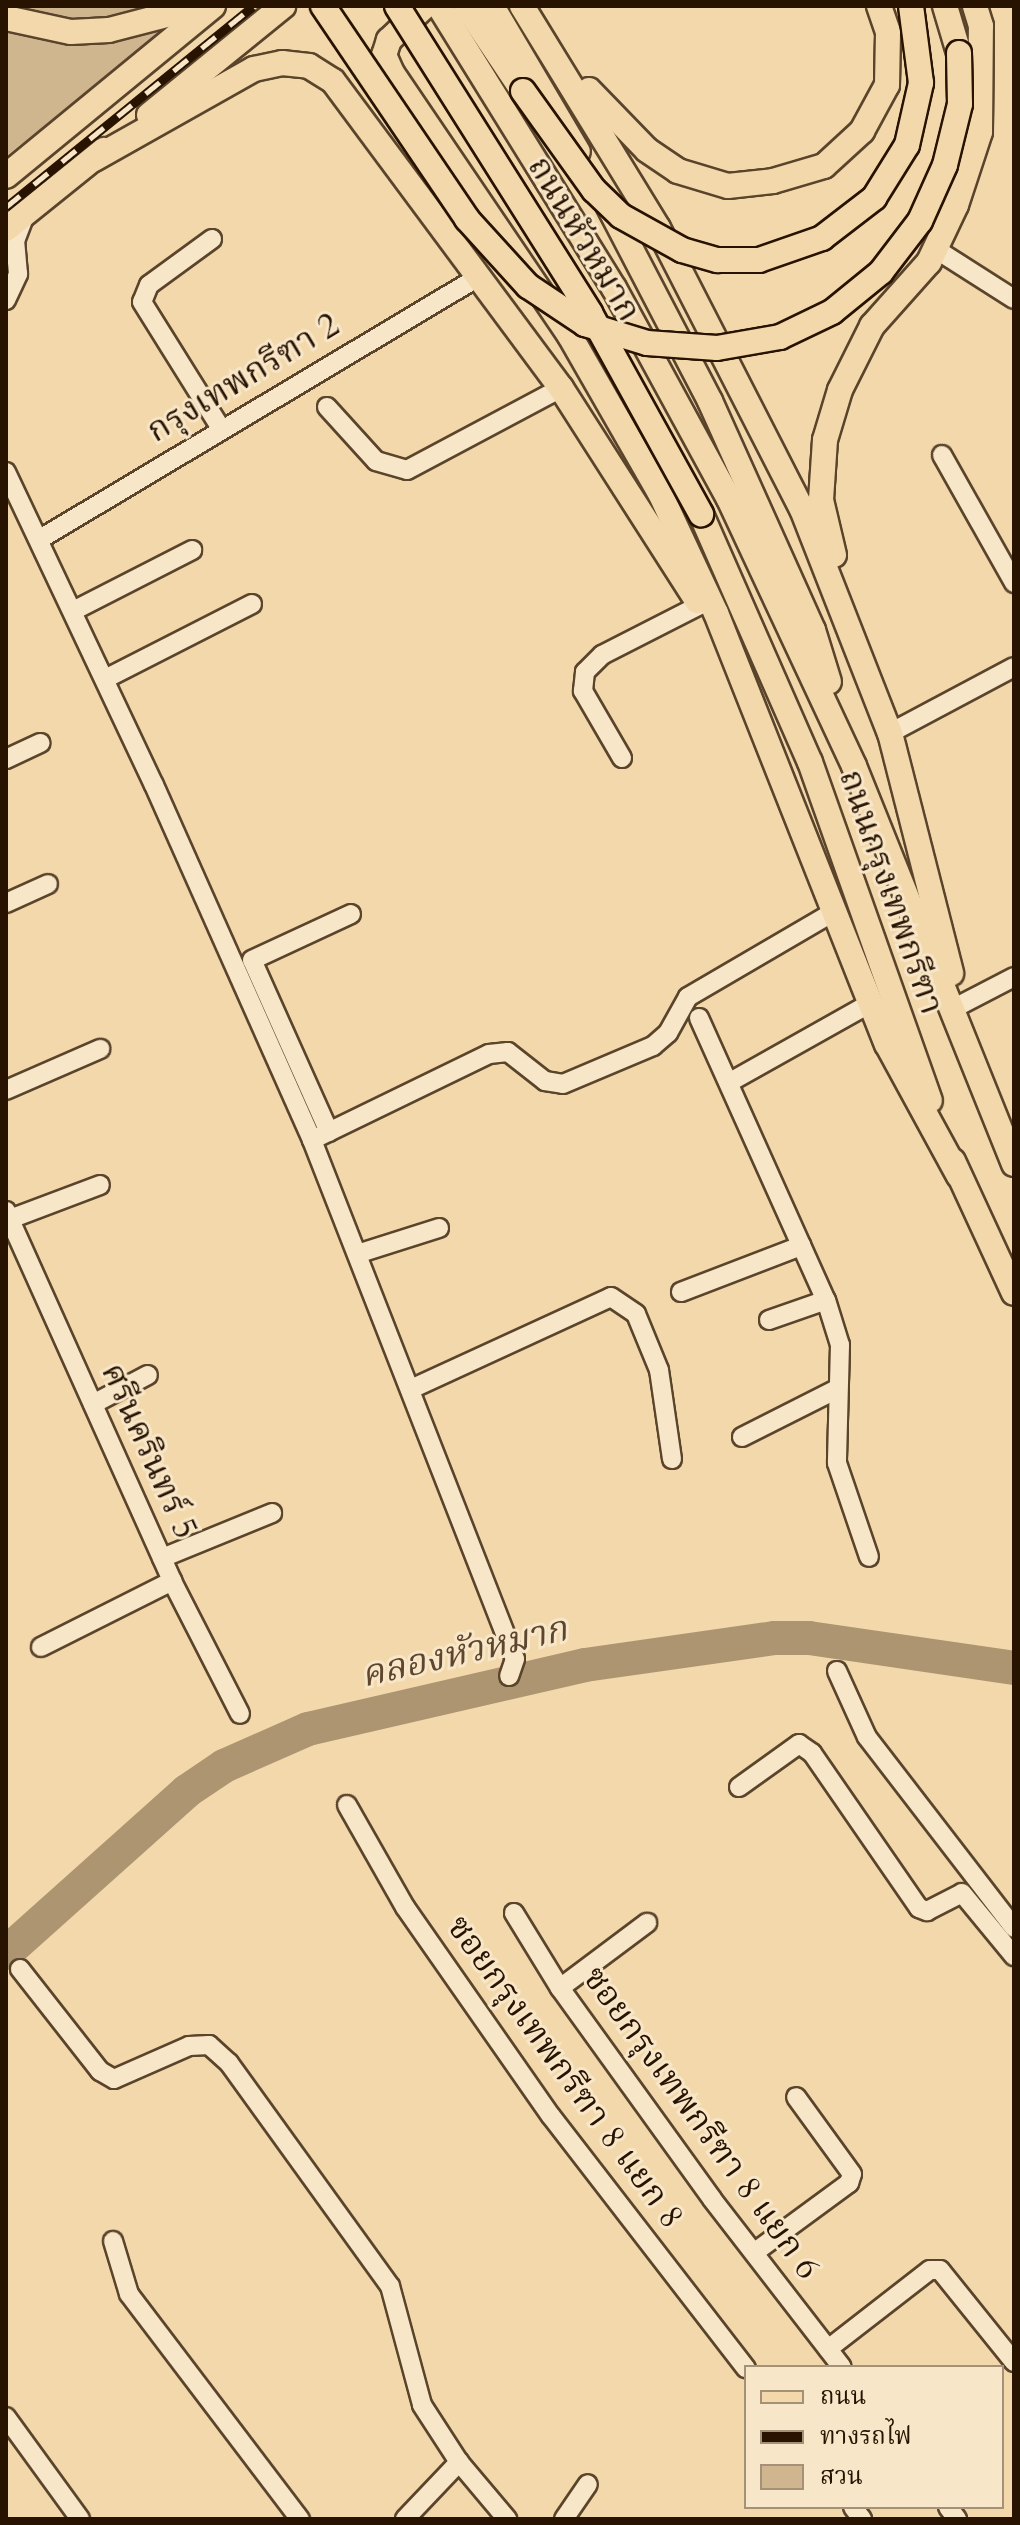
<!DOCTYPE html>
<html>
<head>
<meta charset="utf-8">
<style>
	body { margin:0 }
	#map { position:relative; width:1020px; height:2525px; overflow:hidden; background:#f2d8ab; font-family:Cardo,"Noto Serif Thai",serif }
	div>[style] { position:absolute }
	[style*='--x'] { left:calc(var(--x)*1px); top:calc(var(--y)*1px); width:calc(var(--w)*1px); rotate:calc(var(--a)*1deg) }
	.green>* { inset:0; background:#d0b68e }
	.river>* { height:34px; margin:-17px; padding:0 17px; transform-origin:17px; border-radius:17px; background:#ad9571 }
	.roads { filter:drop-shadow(2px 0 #5a442b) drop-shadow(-2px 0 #5a442b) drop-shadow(0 2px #5a442b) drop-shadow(0 -2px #5a442b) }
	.minor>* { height:18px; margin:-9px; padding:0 9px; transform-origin:9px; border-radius:9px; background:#f7e6c8 }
	.major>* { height:24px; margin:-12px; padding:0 12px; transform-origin:12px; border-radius:12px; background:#f2d8ab }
	.rail>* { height:9px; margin-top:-4.5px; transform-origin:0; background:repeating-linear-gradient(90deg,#f7e6c8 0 18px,#281200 0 36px); box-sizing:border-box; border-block:2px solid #281200 }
	.bridges { filter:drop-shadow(2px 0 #281200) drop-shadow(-2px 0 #281200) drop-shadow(0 2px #281200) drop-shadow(0 -2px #281200) }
	.major-bridge>* { height:24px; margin:-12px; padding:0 12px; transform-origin:12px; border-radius:12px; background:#f2d8ab }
	span { translate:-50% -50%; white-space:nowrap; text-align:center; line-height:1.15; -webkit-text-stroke:6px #f7e6c8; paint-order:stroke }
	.street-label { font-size:34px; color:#281200 }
	.water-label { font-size:36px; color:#5d462d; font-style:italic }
	.frame { position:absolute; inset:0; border:8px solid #281200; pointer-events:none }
	.legend { position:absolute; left:744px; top:2365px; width:260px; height:144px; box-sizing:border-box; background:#f7e6c8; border:2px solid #a49178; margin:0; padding:10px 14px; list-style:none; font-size:24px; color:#281200 }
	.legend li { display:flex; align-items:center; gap:16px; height:40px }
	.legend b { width:40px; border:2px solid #a49178 }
</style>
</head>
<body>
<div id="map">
	<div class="green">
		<div style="clip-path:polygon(6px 6px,199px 6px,6px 156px)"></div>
	</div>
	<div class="river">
		<div style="--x:6;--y:1953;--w:243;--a:-41.8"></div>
		<div style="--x:187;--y:1791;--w:45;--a:-34"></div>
		<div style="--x:224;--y:1766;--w:92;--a:-23.8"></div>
		<div style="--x:308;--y:1729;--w:284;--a:-13"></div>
		<div style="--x:585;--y:1665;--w:192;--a:-8.1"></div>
		<div style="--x:775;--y:1638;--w:34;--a:0"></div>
		<div style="--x:809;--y:1638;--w:207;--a:8.3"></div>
	</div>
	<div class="roads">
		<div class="minor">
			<div style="--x:212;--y:239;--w:78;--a:143.9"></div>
			<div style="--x:149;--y:285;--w:18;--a:112"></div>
			<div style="--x:142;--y:302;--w:147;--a:58"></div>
			<div style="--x:937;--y:250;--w:91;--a:32.5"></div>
			<div style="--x:6;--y:300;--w:29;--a:-65"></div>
			<div style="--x:18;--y:274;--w:33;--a:-95"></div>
			<div style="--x:15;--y:241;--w:28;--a:-69"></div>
			<div style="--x:327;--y:407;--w:73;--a:47.8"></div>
			<div style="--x:376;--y:461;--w:32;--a:16"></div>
			<div style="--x:407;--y:470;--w:174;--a:-28"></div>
			<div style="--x:942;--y:455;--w:147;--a:60.6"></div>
			<div style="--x:6;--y:472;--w:346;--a:64.7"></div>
			<div style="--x:154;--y:785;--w:389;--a:66"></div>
			<div style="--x:312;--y:1140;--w:557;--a:68.64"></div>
			<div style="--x:515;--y:1659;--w:18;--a:109"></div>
			<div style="--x:40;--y:539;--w:513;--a:-30.87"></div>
			<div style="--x:73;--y:611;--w:134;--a:-27.1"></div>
			<div style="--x:105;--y:679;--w:165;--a:-27"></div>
			<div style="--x:890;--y:733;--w:140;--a:-28"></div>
			<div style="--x:622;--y:758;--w:78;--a:-120.2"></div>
			<div style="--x:583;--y:691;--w:19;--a:-84"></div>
			<div style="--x:585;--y:672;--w:24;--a:-45"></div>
			<div style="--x:602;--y:655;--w:110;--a:-27"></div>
			<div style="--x:6;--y:759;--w:38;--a:-25"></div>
			<div style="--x:6;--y:903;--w:46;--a:-24.3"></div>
			<div style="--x:958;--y:1006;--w:63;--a:-27.4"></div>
			<div style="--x:699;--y:1018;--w:309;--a:65.8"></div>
			<div style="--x:826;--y:1300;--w:47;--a:72.7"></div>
			<div style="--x:840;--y:1345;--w:118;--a:91.5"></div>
			<div style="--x:837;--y:1463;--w:99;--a:71.2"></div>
			<div style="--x:730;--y:1082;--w:159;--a:-29.3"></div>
			<div style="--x:6;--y:1090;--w:103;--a:-23.6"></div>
			<div style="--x:329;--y:1132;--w:188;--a:-114.1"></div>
			<div style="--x:252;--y:960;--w:109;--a:-24.9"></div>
			<div style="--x:312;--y:1140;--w:197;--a:-25.9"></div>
			<div style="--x:489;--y:1054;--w:19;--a:-6"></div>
			<div style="--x:508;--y:1052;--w:47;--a:38.1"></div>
			<div style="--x:545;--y:1081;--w:18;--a:9"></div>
			<div style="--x:563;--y:1084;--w:98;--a:-22.9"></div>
			<div style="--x:653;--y:1046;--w:20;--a:-41"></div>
			<div style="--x:668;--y:1033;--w:41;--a:-60.9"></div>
			<div style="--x:688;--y:997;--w:167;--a:-30.3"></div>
			<div style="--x:6;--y:1211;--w:406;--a:65.8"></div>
			<div style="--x:172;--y:1581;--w:149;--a:62.9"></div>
			<div style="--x:10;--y:1219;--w:96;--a:-20.7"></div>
			<div style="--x:357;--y:1254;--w:86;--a:-17.6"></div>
			<div style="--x:681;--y:1292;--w:129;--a:-21"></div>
			<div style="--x:769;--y:1320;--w:60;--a:-19.3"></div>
			<div style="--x:411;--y:1389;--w:220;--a:-24.7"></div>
			<div style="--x:611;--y:1297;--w:30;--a:34"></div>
			<div style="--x:636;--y:1314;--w:61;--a:67.7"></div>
			<div style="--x:659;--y:1370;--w:90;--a:81.7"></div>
			<div style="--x:93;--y:1404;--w:62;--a:-27.8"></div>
			<div style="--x:742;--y:1437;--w:104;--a:-26.8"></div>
			<div style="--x:162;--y:1558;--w:119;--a:-22.2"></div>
			<div style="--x:41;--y:1647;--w:147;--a:-26.7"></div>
			<div style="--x:837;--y:1671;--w:72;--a:65.6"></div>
			<div style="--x:867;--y:1737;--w:241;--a:52.4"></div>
			<div style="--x:739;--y:1787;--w:74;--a:-35.6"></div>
			<div style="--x:799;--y:1744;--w:16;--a:35"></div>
			<div style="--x:812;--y:1753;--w:188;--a:55.4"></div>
			<div style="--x:919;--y:1908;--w:9;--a:21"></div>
			<div style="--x:927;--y:1911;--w:39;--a:-27"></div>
			<div style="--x:962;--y:1893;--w:82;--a:50.5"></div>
			<div style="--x:347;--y:1805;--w:117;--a:60.4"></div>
			<div style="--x:405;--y:1907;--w:255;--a:55.1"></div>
			<div style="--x:551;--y:2116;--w:319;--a:52.3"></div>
			<div style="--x:514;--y:1913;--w:88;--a:58.5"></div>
			<div style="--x:560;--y:1988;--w:260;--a:54.2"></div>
			<div style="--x:712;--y:2199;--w:212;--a:52.3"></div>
			<div style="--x:20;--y:1969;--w:130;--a:51.9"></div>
			<div style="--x:100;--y:2071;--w:16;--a:30"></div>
			<div style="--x:114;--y:2079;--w:82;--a:-23.7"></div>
			<div style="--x:189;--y:2046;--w:20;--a:-3"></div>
			<div style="--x:209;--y:2045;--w:27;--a:42"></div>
			<div style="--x:229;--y:2063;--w:275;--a:54.2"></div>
			<div style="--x:390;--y:2286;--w:123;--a:74.9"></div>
			<div style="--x:422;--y:2405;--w:68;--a:57"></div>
			<div style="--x:459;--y:2462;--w:75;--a:49.9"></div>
			<div style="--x:560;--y:1988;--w:109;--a:-36.8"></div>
			<div style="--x:113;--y:2241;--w:55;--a:73.2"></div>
			<div style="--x:129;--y:2294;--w:283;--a:52.8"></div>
			<div style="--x:755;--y:2252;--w:117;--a:-36.3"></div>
			<div style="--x:849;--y:2183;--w:9;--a:-72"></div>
			<div style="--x:852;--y:2174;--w:95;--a:-126"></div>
			<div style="--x:828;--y:2349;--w:129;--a:-37.8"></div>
			<div style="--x:930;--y:2270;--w:10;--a:0"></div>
			<div style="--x:940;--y:2270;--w:118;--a:51.2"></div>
			<div style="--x:6;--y:2417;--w:126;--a:54"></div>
			<div style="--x:853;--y:2507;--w:15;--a:53"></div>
			<div style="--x:948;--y:2507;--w:15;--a:53"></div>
			<div style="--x:405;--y:2519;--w:79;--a:-46.5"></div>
			<div style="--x:564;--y:2519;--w:42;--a:-55.6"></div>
		</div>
		<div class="major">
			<div style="--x:425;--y:6;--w:50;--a:136.6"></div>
			<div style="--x:389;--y:40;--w:16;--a:108"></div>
			<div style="--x:384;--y:55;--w:20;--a:66"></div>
			<div style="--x:392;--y:73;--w:318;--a:55.9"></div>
			<div style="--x:570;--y:336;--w:181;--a:60.2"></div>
			<div style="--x:660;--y:493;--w:132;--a:65"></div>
			<div style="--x:716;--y:613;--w:464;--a:68.4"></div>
			<div style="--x:887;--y:1044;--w:150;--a:61.4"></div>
			<div style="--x:439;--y:6;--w:332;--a:58.2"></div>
			<div style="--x:614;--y:288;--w:240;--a:61.4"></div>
			<div style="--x:729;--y:499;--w:295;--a:64.9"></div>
			<div style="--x:854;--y:766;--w:429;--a:68.1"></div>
			<div style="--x:466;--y:6;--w:102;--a:56.2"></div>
			<div style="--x:492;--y:6;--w:169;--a:59.5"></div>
			<div style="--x:522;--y:6;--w:260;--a:58.5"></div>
			<div style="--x:658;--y:228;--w:316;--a:62.9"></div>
			<div style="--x:802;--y:509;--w:241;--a:68.6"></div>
			<div style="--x:890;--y:733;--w:248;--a:75.7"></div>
			<div style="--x:945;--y:6;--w:49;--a:73.4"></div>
			<div style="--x:6;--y:18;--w:66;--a:12.2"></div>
			<div style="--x:71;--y:32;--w:38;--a:-3"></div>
			<div style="--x:109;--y:30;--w:96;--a:-14.5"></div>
			<div style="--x:589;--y:90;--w:83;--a:46"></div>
			<div style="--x:647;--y:150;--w:37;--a:34"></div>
			<div style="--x:678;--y:171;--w:52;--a:16.7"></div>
			<div style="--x:728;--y:186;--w:45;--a:-6.3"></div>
			<div style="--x:773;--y:181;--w:53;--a:-16.4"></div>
			<div style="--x:824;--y:166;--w:52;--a:-42.6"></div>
			<div style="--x:862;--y:131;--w:52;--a:-61.5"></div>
			<div style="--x:887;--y:85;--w:53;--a:-88.9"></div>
			<div style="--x:888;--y:32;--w:28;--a:-109"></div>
			<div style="--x:149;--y:115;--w:173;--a:-39.1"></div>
			<div style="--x:94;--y:159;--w:184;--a:-29.4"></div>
			<div style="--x:254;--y:69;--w:29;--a:-12"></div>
			<div style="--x:282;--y:63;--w:27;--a:6"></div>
			<div style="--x:309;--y:66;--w:28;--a:32"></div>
			<div style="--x:333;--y:81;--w:382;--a:53.4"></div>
			<div style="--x:561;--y:388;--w:253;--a:57.4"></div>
			<div style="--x:6;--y:176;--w:268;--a:-39.4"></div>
			<div style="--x:608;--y:205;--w:221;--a:62.5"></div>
			<div style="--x:710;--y:401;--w:251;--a:65.8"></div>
			<div style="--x:813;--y:630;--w:54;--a:72.9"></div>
			<div style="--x:6;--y:229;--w:126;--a:-38.9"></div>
			<div style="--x:701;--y:514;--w:271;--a:66.3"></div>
			<div style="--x:810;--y:762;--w:359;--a:70.5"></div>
			<div style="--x:834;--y:555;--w:57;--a:-103.3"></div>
			<div style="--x:821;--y:500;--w:60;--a:-86.2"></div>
			<div style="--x:825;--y:440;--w:52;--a:-73.3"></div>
			<div style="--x:840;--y:390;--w:72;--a:-63.4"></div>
			<div style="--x:872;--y:326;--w:86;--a:-48.3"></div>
			<div style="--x:929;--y:262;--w:63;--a:-64.7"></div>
			<div style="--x:956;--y:205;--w:77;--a:-71.8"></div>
			<div style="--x:980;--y:132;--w:106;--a:-89.5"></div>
			<div style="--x:981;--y:26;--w:21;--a:-107"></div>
			<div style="--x:953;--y:1161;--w:145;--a:65.2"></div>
		</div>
	</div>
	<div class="rail">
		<div style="--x:6;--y:207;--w:318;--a:-39.1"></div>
	</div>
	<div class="bridges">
		<div class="major-bridge">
			<div style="--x:323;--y:6;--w:257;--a:55.9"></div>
			<div style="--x:467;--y:219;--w:91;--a:47.7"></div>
			<div style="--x:528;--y:286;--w:69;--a:33.7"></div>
			<div style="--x:585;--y:324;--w:65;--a:17"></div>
			<div style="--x:647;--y:343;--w:70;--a:4.1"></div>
			<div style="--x:717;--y:348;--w:64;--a:-9.9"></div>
			<div style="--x:780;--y:337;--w:58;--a:-25.7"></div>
			<div style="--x:832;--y:312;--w:63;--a:-39.2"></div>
			<div style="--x:881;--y:272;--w:64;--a:-52.6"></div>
			<div style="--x:920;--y:221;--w:61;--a:-65.9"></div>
			<div style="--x:945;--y:165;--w:63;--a:-76.2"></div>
			<div style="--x:960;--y:104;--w:51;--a:-91.1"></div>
			<div style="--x:397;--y:6;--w:363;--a:57.8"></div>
			<div style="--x:590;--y:313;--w:230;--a:61.1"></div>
			<div style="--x:523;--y:91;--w:122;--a:54.4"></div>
			<div style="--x:594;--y:190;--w:37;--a:44"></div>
			<div style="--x:621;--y:216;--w:70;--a:29.1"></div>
			<div style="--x:682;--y:250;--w:37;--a:16"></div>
			<div style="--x:718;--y:260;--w:41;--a:0"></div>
			<div style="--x:759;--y:260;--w:67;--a:-19.2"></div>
			<div style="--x:822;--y:238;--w:66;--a:-37.6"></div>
			<div style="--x:874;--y:198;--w:62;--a:-58.1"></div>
			<div style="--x:907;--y:145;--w:64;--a:-77.3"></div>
			<div style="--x:921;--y:83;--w:78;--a:-97.4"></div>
		</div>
	</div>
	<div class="street-label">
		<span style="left:584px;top:239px;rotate:59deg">ถนนหัวหมาก</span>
		<span style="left:243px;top:378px;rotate:-31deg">กรุงเทพกรีฑา 2</span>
		<span style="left:891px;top:892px;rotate:71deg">ถนนกรุงเทพกรีฑา</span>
		<span style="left:149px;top:1451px;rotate:66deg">ศรีนครินทร์ 5</span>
		<span style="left:565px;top:2072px;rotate:54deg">ซอยกรุงเทพกรีฑา 8 แยก 8</span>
		<span style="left:701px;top:2123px;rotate:54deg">ซอยกรุงเทพกรีฑา 8 แยก 6</span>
	</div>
	<div class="water-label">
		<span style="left:464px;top:1652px;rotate:-13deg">คลองหัวหมาก</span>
	</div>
	<div class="frame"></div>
	<ul class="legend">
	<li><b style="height:10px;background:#f2d8ab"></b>ถนน</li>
	<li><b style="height:10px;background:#281200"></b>ทางรถไฟ</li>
	<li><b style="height:22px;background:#d0b68e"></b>สวน</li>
	</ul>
</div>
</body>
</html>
